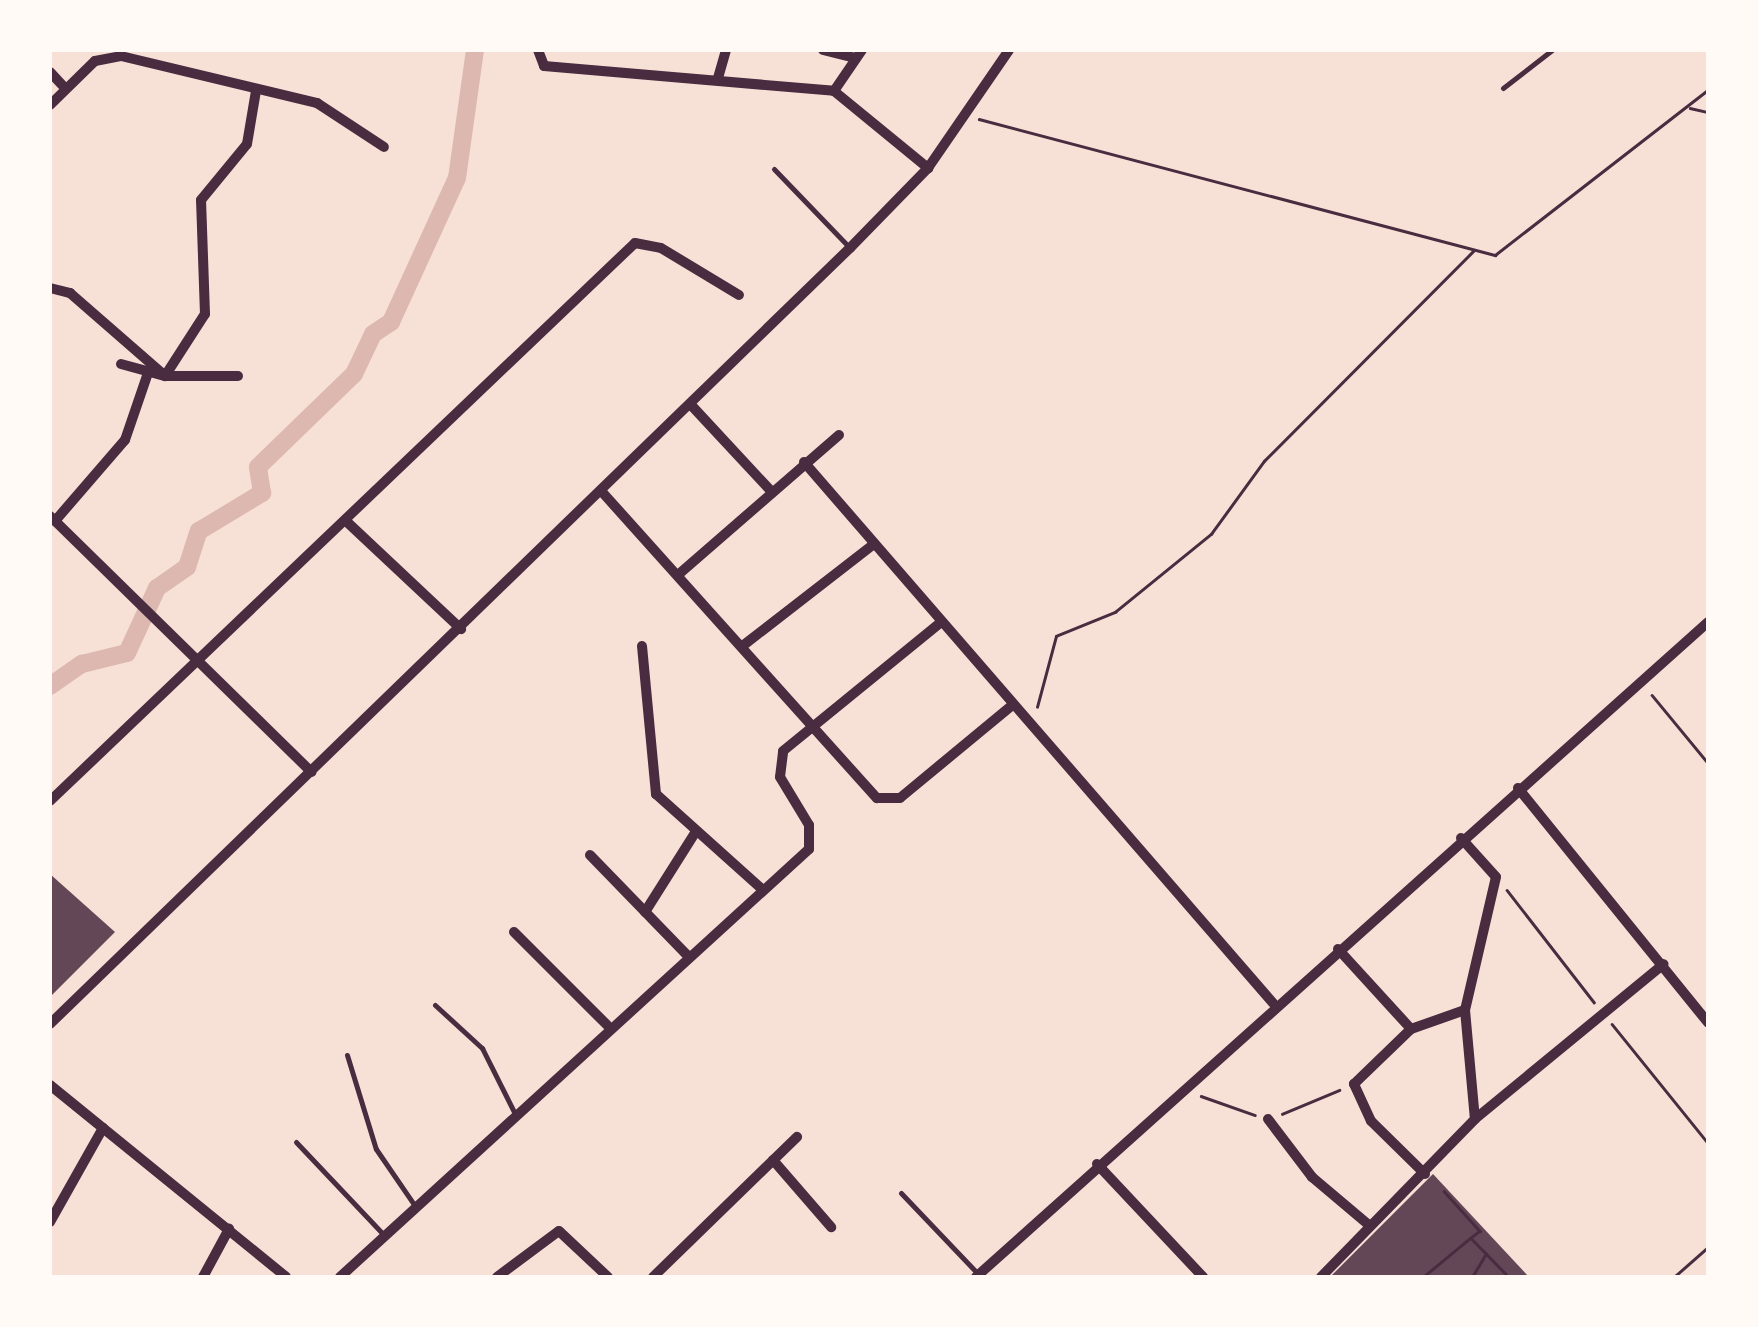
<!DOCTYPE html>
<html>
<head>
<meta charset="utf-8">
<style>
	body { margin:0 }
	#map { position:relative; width:1758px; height:1327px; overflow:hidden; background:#f7e1d7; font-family:"Asap Condensed",sans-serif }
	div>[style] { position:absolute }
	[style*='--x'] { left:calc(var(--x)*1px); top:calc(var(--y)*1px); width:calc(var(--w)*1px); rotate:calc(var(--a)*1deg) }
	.canal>* { height:18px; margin:-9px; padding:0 9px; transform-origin:9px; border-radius:9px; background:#dcb8b0 }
	.building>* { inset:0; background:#644757 }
	.path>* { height:2.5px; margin:-1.25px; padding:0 1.25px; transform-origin:1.25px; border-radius:1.25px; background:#4a2c40 }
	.service>* { height:5px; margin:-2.5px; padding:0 2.5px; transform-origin:2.5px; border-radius:2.5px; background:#4a2c40 }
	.minor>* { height:10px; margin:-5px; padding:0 5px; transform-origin:5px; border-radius:5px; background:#4a2c40 }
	span { translate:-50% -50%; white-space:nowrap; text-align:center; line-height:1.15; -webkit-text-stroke:10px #fffaf5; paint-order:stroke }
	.frame { position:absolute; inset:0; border:52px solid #fffaf5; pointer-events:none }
</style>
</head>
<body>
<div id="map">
	<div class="canal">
		<div style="--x:50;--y:686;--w:39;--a:-35"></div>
		<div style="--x:82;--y:664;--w:46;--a:-13.7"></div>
		<div style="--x:127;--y:653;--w:72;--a:-65.2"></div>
		<div style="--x:157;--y:588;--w:37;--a:-35"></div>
		<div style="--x:187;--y:567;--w:38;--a:-72"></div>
		<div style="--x:199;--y:531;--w:74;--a:-31.1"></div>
		<div style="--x:262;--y:493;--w:26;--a:-99"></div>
		<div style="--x:258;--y:467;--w:134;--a:-44.1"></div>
		<div style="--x:354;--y:374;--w:44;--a:-64.6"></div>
		<div style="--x:373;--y:334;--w:22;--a:-34"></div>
		<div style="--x:391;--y:322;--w:158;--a:-65.4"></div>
		<div style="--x:457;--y:178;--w:129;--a:-82"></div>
	</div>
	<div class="building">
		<div style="clip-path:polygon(50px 874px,115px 932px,50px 997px)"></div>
		<div style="clip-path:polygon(1433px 1174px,1529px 1277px,1330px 1277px)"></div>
	</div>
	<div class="path">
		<div style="--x:1690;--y:108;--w:18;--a:13"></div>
		<div style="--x:979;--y:119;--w:534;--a:14.77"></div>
		<div style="--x:1495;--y:255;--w:269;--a:-37.8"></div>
		<div style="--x:1652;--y:695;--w:88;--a:50.5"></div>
		<div style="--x:1037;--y:707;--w:73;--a:-75"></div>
		<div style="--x:1056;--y:636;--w:64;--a:-22.1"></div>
		<div style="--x:1115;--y:612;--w:124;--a:-39.1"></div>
		<div style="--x:1211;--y:534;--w:90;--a:-54"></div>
		<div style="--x:1264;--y:461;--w:296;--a:-45.1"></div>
		<div style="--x:1507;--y:890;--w:142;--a:52.2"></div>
		<div style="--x:1612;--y:1024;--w:153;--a:51.1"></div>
		<div style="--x:1201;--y:1096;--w:57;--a:19.4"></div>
		<div style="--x:1282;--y:1114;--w:62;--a:-22.8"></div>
		<div style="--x:1444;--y:1191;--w:54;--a:48"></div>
		<div style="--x:1480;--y:1231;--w:11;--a:142"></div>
		<div style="--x:1471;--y:1238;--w:50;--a:45.8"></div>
		<div style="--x:1423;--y:1277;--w:60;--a:-39.6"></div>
		<div style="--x:1472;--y:1277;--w:27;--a:-59"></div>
		<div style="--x:1674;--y:1277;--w:45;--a:-41.4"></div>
	</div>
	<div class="service">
		<div style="--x:1503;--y:88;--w:62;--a:-37.8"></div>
		<div style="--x:774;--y:169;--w:110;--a:46.1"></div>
		<div style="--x:435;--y:1005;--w:64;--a:42.5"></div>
		<div style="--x:482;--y:1048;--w:72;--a:63.4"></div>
		<div style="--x:347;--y:1055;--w:98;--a:72.9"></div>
		<div style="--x:376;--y:1149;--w:65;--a:55.6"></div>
		<div style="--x:296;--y:1142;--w:128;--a:46.6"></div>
		<div style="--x:901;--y:1193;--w:113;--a:46.4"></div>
	</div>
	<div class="minor">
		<div style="--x:538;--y:50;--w:17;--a:69"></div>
		<div style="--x:544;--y:66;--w:291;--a:4.9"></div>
		<div style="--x:834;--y:91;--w:122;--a:39.3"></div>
		<div style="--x:823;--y:50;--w:34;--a:14"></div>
		<div style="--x:50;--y:72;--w:18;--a:47"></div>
		<div style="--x:718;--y:78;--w:29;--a:-74"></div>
		<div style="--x:834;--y:91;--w:50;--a:-55.7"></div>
		<div style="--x:50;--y:105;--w:63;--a:-44.4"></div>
		<div style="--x:95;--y:61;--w:26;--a:-11"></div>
		<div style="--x:121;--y:56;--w:202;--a:13.5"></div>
		<div style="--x:317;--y:103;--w:80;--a:33.3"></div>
		<div style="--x:50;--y:288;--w:21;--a:14"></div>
		<div style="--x:70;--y:293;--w:126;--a:41.1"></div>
		<div style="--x:165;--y:376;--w:74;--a:-57.2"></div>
		<div style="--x:205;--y:314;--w:114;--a:-92"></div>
		<div style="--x:201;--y:200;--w:72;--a:-50.6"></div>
		<div style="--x:247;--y:144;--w:54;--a:-80.4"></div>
		<div style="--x:121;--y:364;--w:46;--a:15.3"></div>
		<div style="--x:165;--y:376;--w:73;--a:0"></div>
		<div style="--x:692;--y:406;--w:117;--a:47.1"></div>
		<div style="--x:804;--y:462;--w:716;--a:49.08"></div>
		<div style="--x:603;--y:493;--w:410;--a:48.1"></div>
		<div style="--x:877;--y:798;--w:23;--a:0"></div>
		<div style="--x:900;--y:798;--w:143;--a:-39.6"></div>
		<div style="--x:50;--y:516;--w:366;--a:44.4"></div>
		<div style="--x:55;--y:521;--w:107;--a:-49.2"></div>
		<div style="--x:125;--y:440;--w:71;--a:-71.1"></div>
		<div style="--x:346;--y:521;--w:158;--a:43.2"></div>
		<div style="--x:679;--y:574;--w:212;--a:-41"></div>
		<div style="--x:745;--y:644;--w:163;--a:-37.8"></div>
		<div style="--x:642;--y:646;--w:149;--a:84.6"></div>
		<div style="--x:656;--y:794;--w:142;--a:41.9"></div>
		<div style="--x:1518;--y:788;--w:302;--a:51"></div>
		<div style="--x:50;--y:801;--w:808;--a:-43.65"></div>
		<div style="--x:635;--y:243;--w:26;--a:11"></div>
		<div style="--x:661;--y:248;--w:91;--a:31.1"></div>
		<div style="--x:1461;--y:838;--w:52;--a:48.1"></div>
		<div style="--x:1496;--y:877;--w:137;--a:103.1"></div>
		<div style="--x:1465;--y:1010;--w:109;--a:84.8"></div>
		<div style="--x:590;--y:855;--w:139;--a:45.9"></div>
		<div style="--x:645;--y:912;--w:93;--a:-57.7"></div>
		<div style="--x:514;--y:932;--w:132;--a:45"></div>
		<div style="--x:1338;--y:949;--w:108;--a:47.6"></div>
		<div style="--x:50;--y:1024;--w:1115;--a:-44.13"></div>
		<div style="--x:850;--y:248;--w:112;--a:-45.7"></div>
		<div style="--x:928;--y:168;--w:143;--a:-55.5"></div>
		<div style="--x:50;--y:1085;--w:304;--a:39.1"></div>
		<div style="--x:1268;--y:1119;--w:73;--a:52.8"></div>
		<div style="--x:1312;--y:1177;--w:76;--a:40.2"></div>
		<div style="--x:773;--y:1160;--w:89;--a:49.1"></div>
		<div style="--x:1097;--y:1164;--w:155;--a:46.8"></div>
		<div style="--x:1425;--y:1174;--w:76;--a:-135.5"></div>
		<div style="--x:1371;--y:1121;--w:41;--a:-114.7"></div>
		<div style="--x:1354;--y:1084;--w:79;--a:-44"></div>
		<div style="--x:1411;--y:1029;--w:57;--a:-19.4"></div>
		<div style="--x:50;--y:1222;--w:108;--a:-60.6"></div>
		<div style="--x:203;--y:1277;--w:55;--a:-61.6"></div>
		<div style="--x:340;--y:1277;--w:635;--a:-42.38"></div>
		<div style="--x:809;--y:849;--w:24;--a:-90"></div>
		<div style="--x:809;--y:825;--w:56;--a:-121.1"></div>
		<div style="--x:780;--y:777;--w:26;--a:-83"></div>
		<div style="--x:783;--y:751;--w:204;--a:-39.2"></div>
		<div style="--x:497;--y:1277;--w:77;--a:-36.6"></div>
		<div style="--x:559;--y:1231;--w:67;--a:43.2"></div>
		<div style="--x:653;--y:1277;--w:201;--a:-44.2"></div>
		<div style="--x:976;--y:1277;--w:982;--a:-41.82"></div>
		<div style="--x:1321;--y:1277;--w:221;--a:-45.7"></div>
		<div style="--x:1475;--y:1119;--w:244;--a:-39.4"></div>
	</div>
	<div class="frame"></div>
</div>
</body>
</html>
